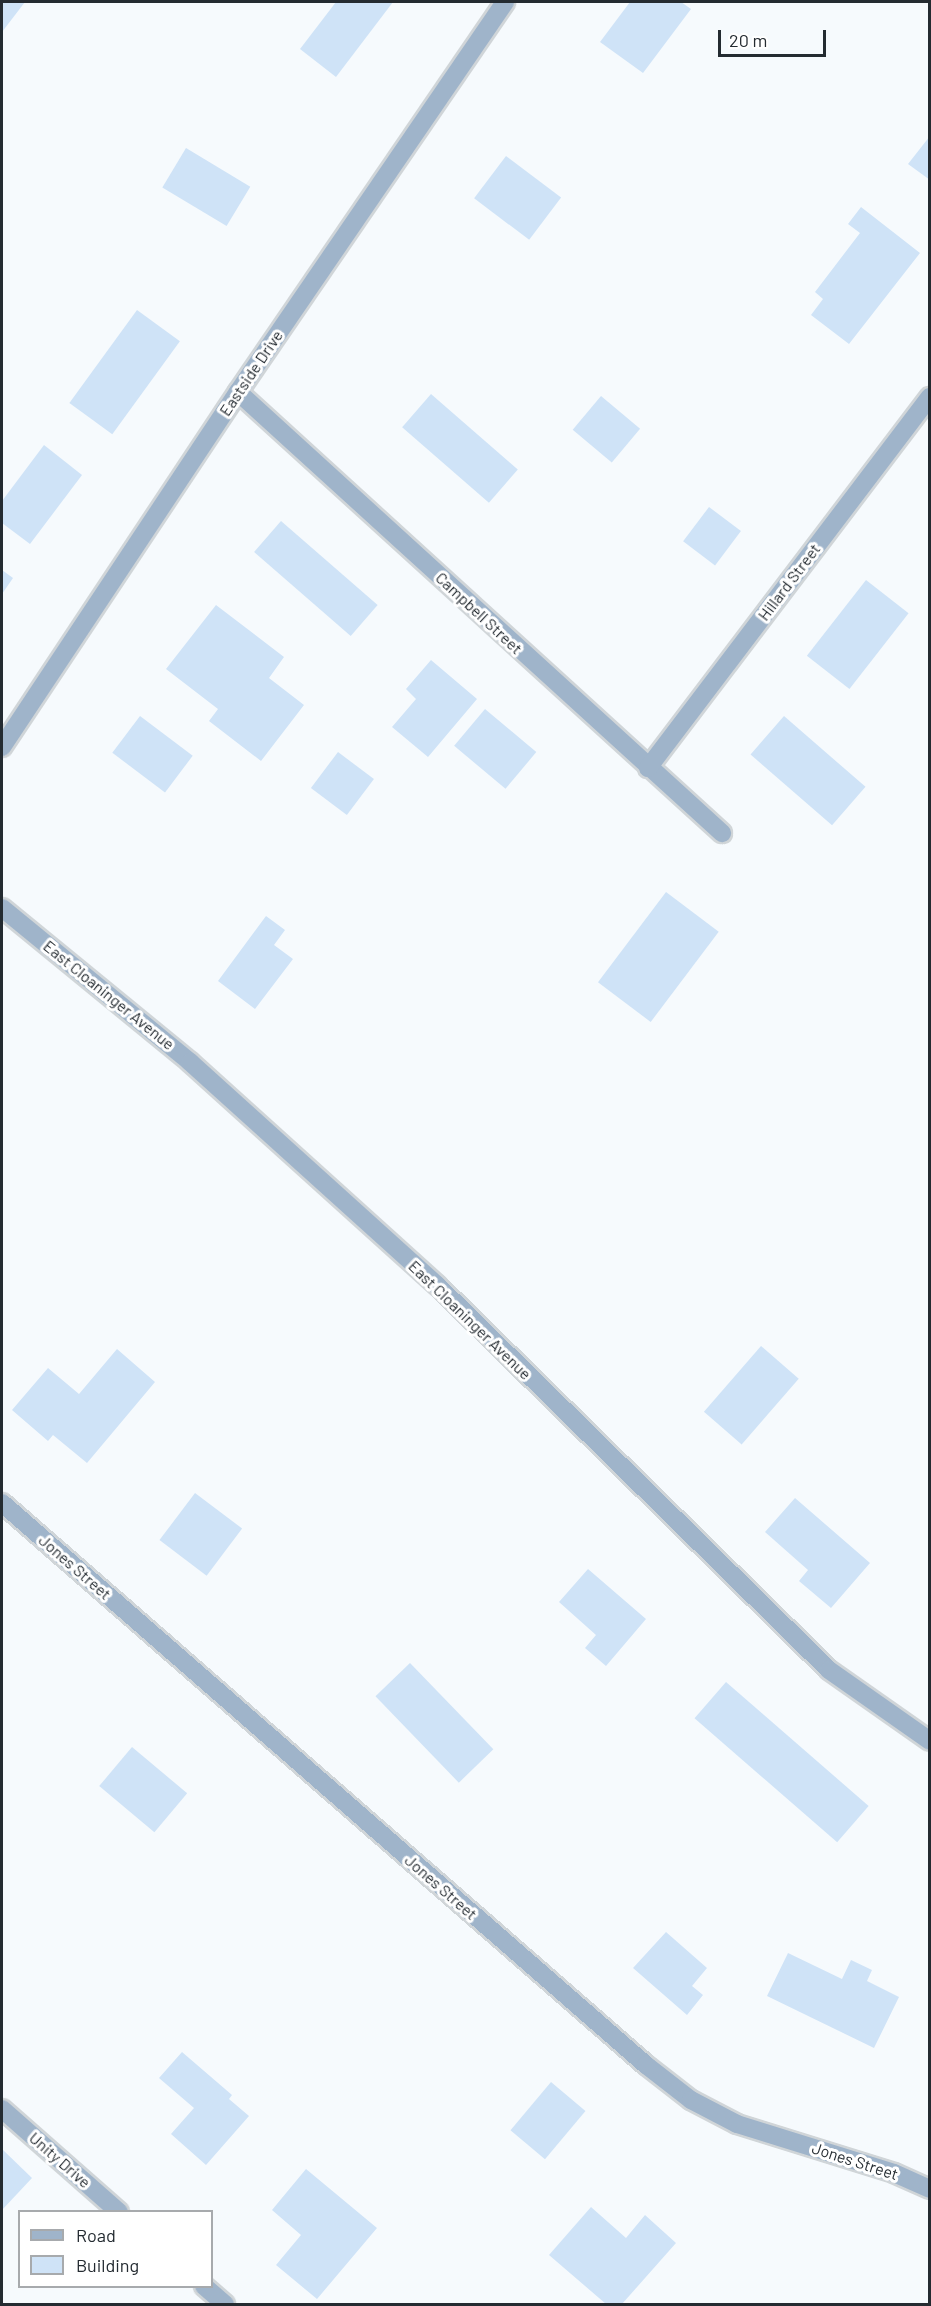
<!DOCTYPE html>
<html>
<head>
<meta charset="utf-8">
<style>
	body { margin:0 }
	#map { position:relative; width:931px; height:2306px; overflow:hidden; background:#f6fafd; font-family:Barlow,sans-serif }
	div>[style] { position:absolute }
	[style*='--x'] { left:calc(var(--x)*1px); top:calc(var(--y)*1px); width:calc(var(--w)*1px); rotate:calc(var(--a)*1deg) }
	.building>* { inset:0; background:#cfe3f7; transform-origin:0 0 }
	.roads { filter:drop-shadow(2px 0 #d0d5d8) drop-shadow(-2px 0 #d0d5d8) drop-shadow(0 2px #d0d5d8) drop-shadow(0 -2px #d0d5d8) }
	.minor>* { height:18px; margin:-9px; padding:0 9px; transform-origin:9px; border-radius:9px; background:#9fb4ca }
	.tertiary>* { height:18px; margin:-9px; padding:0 9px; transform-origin:9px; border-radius:9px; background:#9fb4ca }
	span { translate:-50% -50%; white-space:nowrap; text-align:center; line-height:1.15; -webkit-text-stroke:6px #fff; paint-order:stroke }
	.street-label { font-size:16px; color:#242b31 }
	.frame { position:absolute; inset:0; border:3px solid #242b31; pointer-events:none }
	.legend { position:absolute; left:18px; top:2210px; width:195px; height:78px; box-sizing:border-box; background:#fff; border:2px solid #a7aaad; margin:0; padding:8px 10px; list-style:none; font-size:18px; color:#242b31 }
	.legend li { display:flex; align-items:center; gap:12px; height:30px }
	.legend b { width:30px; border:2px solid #a7aaad }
	.scale { position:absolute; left:718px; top:30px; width:108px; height:27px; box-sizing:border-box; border:3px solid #242b31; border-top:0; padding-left:8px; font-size:18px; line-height:21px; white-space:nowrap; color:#242b31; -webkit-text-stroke:4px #fff; paint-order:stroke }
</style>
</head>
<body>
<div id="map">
	<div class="building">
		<div style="clip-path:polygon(2px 2px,25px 2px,2px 32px)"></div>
		<div style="clip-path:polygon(336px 2px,393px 2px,336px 77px,300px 49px)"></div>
		<div style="clip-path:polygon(630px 2px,681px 2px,691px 9px,643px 73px,600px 42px)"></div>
		<div style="clip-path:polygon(930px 136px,930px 180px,908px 164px)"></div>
		<div style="left:186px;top:148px;width:75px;height:46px;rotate:31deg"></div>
		<div style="left:506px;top:156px;width:69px;height:53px;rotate:37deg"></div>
		<div style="clip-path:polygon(861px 207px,920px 253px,849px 344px,811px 315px,823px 299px,815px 292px,860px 233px,848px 224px)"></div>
		<div style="left:137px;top:310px;width:53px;height:115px;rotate:36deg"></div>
		<div style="left:431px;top:394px;width:115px;height:44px;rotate:41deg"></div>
		<div style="left:601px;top:396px;width:51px;height:44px;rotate:40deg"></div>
		<div style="clip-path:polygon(44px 445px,82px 475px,30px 544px,2px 523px,2px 501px)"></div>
		<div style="left:709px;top:507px;width:40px;height:43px;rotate:37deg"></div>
		<div style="left:281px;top:521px;width:128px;height:41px;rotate:41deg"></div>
		<div style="clip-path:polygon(2px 570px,13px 578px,2px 594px)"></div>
		<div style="left:866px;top:580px;width:54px;height:96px;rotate:38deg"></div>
		<div style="clip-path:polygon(216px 605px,284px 657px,269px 678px,304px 705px,261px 761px,209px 721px,218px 709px,166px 669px)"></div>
		<div style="clip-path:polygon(431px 660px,477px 699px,428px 757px,392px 727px,416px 699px,406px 689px)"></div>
		<div style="left:485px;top:709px;width:67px;height:48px;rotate:40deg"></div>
		<div style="left:140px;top:716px;width:66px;height:46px;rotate:37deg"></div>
		<div style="left:784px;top:716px;width:108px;height:51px;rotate:41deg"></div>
		<div style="left:338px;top:752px;width:45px;height:45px;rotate:37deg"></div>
		<div style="left:666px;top:892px;width:66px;height:113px;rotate:37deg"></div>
		<div style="clip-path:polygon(266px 916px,285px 930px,274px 945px,293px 959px,255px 1009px,218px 981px)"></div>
		<div style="left:761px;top:1346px;width:50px;height:87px;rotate:41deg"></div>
		<div style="clip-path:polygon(117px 1349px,155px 1382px,87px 1463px,53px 1435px,48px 1441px,12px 1410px,48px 1368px,79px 1394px)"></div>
		<div style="left:195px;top:1493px;width:59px;height:59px;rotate:37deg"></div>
		<div style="clip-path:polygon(795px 1498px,870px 1563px,831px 1608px,799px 1581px,808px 1570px,765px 1532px)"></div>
		<div style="clip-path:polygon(588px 1569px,646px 1619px,606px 1666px,585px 1648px,596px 1635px,559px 1602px)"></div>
		<div style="left:410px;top:1663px;width:120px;height:48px;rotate:46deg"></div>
		<div style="left:726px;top:1682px;width:189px;height:48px;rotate:41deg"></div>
		<div style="left:132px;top:1747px;width:72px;height:51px;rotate:40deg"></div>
		<div style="clip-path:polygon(666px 1932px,707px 1968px,692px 1986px,703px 1995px,687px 2015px,633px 1968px)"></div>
		<div style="clip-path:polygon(788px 1953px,842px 1979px,851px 1960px,872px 1970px,867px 1981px,899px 1997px,874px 2048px,767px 1996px)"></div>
		<div style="clip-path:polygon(182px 2052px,232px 2095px,229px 2099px,249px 2116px,206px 2165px,171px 2134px,194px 2108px,159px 2078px)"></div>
		<div style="left:551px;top:2082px;width:45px;height:63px;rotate:40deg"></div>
		<div style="clip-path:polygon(2px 2149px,32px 2178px,2px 2210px)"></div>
		<div style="clip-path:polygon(306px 2169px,377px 2228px,317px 2299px,276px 2265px,301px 2235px,272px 2210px)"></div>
		<div style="clip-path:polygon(591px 2207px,626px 2238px,645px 2215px,676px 2243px,622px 2304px,606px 2304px,549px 2255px)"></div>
	</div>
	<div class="roads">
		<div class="minor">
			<div style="--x:238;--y:392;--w:655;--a:42.34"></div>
			<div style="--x:648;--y:768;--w:466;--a:-52.8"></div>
			<div style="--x:2;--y:908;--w:243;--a:39.3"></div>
			<div style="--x:190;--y:1062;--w:333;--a:42.1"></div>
			<div style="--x:437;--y:1285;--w:549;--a:44.48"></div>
			<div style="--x:829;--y:1670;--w:123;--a:35.1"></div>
			<div style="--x:2;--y:1503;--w:855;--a:41.11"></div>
			<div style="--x:646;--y:2065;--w:57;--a:37.9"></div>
			<div style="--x:691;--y:2100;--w:52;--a:27.6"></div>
			<div style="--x:737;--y:2124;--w:164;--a:17.3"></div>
			<div style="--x:894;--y:2173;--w:39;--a:24"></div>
			<div style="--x:2;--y:2109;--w:156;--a:41.4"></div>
			<div style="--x:204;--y:2286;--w:28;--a:41"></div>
		</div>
		<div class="tertiary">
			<div style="--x:2;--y:747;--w:426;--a:-56.4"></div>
			<div style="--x:238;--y:392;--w:473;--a:-55.6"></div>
		</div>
	</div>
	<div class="street-label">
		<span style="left:251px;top:373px;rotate:-56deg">Eastside Drive</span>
		<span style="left:789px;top:582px;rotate:-53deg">Hillard Street</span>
		<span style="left:479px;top:613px;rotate:43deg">Campbell Street</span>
		<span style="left:109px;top:995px;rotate:39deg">East Cloaninger Avenue</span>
		<span style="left:470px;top:1320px;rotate:44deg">East Cloaninger Avenue</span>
		<span style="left:75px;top:1567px;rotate:41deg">Jones Street</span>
		<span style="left:441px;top:1887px;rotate:41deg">Jones Street</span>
		<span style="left:60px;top:2160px;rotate:41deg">Unity Drive</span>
		<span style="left:855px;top:2161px;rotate:18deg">Jones Street</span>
	</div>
	<div class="frame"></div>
	<ul class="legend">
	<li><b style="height:8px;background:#9fb4ca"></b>Road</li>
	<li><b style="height:16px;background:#cfe3f7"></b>Building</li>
	</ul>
	<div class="scale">20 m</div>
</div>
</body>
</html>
